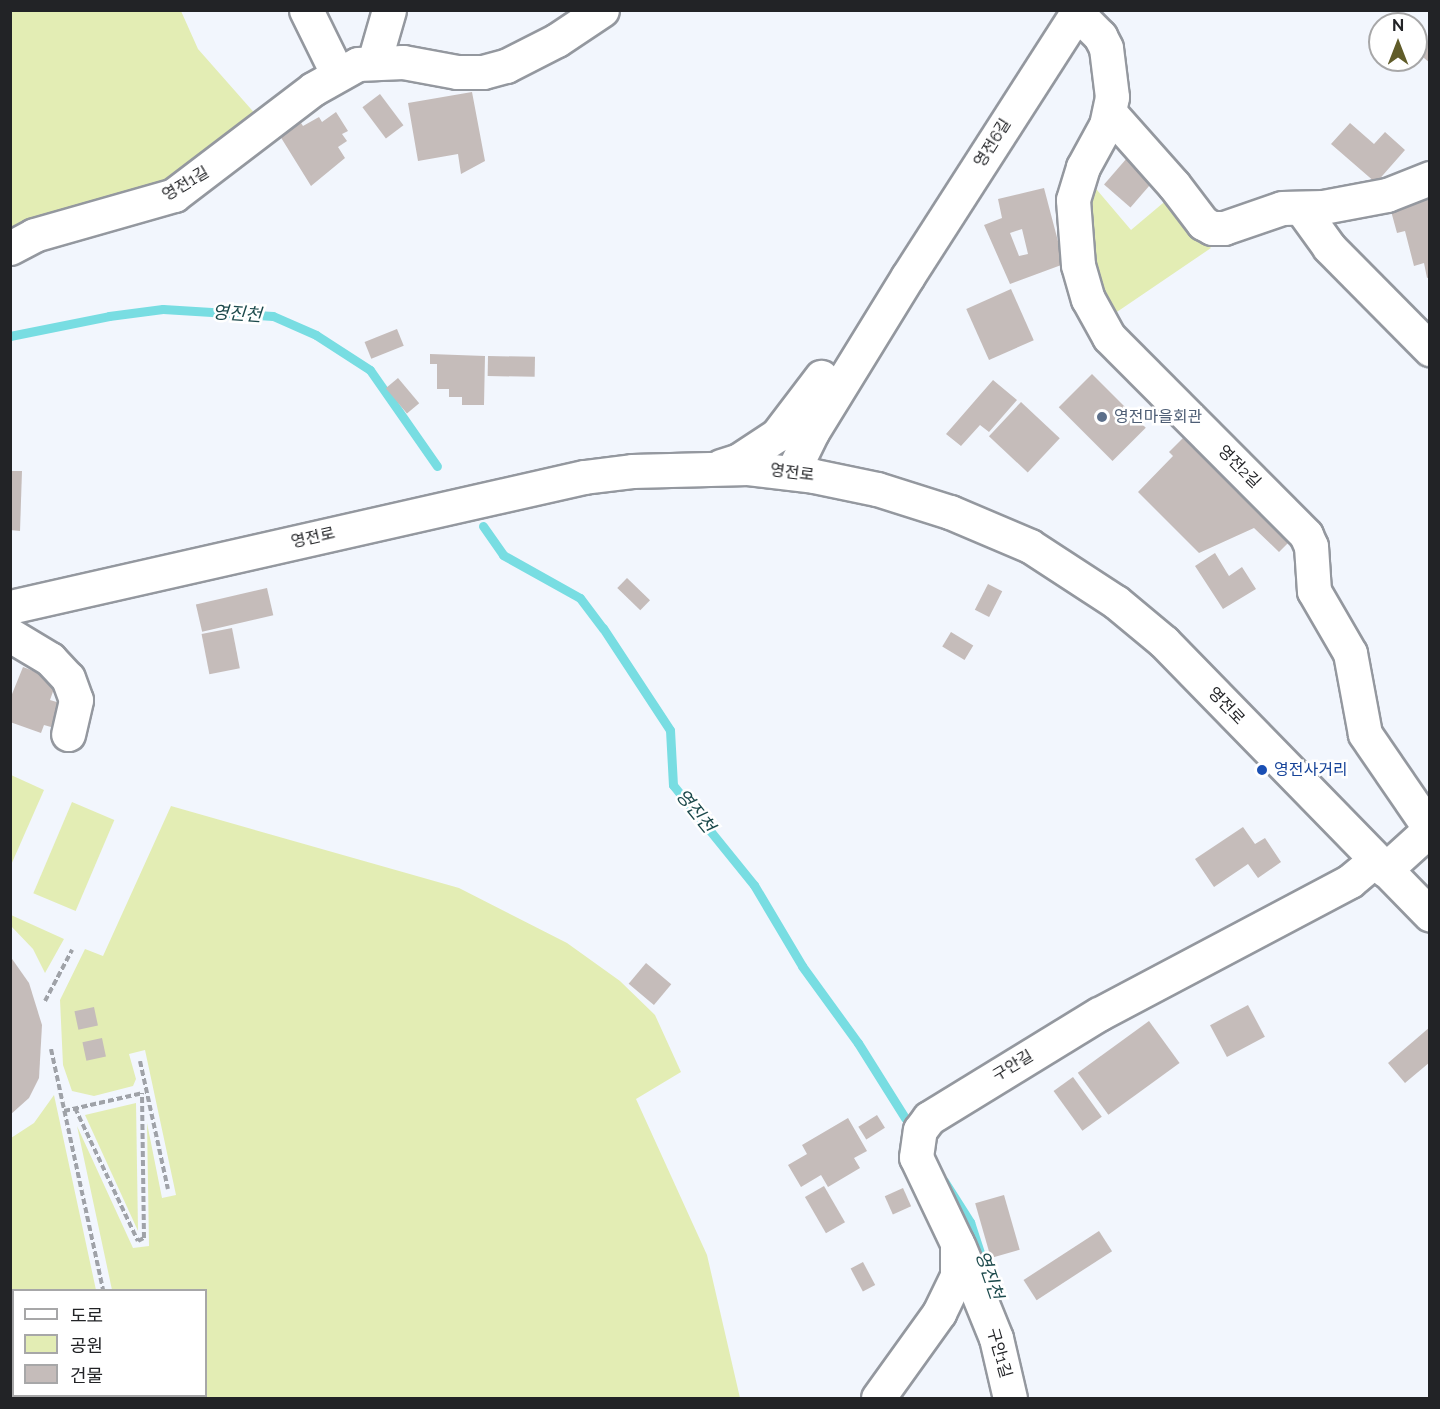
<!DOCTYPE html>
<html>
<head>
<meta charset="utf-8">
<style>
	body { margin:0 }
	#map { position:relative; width:1440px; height:1409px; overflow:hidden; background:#f2f6fd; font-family:Raleway,"Noto Sans KR",sans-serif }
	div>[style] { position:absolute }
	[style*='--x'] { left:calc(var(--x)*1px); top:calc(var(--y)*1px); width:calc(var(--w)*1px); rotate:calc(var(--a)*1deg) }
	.green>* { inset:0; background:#e3edb4; transform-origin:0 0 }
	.stream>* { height:9px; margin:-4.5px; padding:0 4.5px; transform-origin:4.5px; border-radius:4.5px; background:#78dde2 }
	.building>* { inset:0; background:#c5bcba; transform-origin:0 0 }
	.path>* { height:4px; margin-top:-2px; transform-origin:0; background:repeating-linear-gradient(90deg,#9fa2a8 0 6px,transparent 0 9px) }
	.roads { filter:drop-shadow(2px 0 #94989f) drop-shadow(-2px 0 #94989f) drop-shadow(0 2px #94989f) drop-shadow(0 -2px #94989f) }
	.minor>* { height:33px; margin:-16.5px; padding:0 16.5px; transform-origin:16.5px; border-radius:16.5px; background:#fff }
	.dots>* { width:16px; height:16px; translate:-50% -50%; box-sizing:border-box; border:3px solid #fff; border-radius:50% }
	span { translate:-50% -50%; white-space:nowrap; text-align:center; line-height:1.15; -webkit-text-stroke:5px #fff; paint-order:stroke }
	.street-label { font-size:16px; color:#222326 }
	.service-label { font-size:16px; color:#4e5e75 }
	.left { translate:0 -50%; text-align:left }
	.transit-label { font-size:16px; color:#164399 }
	.water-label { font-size:18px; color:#1b494b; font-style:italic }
	.frame { position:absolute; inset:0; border:12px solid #222326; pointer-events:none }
	.legend { position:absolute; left:12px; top:1289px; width:195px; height:108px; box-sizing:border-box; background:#fff; border:2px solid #a7a7a8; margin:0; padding:8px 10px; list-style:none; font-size:18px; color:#222326 }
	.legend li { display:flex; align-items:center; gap:12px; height:30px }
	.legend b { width:30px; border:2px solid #a7a7a8 }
	.north { position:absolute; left:1368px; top:12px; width:60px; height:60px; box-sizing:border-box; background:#fff; border:2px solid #a7a7a8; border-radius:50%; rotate:0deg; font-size:16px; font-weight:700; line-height:24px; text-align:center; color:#222326 }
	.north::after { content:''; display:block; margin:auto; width:21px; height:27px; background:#605c29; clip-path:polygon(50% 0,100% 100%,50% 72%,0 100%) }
</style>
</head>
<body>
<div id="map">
	<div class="green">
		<div style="clip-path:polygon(10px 11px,181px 11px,198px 49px,258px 117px,161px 191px,11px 238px)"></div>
		<div style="clip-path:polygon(1086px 177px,1131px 230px,1169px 198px,1211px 248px,1108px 318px,1096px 293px)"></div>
		<div style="clip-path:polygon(11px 775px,44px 790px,11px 865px)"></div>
		<div style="left:72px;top:802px;width:46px;height:99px;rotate:23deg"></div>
		<div style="clip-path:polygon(171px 806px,459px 888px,567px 943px,620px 981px,655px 1015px,681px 1072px,636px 1099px,707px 1255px,740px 1398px,11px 1398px,13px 1356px,14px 1396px,206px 1396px,206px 1290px,112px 1290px,77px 1126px,133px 1248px,149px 1246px,147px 1123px,162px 1198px,176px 1195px,145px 1050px,129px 1054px,136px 1079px,133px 1086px,94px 1096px,72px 1091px,63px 1065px,60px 1000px,85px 949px,103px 956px)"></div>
		<div style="clip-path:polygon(11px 915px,64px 939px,45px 973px,33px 949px,11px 926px)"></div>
		<div style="clip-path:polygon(54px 1095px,96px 1290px,14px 1290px,11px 1340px,11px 1138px,34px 1123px)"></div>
		<div style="clip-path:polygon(136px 1103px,138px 1231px,85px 1115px)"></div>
	</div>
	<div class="stream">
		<div style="--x:10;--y:336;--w:101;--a:-11.4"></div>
		<div style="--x:109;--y:316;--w:54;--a:-7.4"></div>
		<div style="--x:163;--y:309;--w:110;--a:3.6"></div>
		<div style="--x:273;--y:316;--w:47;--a:23.8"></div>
		<div style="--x:316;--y:335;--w:64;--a:32.9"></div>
		<div style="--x:370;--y:370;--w:117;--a:55.1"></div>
		<div style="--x:483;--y:526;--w:35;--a:55"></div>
		<div style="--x:503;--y:555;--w:88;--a:29.2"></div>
		<div style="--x:580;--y:598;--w:38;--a:53"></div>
		<div style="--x:603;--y:628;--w:122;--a:56.7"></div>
		<div style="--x:670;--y:730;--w:55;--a:86.9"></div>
		<div style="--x:673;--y:785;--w:129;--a:51"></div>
		<div style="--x:754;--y:885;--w:94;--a:59.3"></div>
		<div style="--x:802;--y:966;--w:95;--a:54"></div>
		<div style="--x:858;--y:1043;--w:89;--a:57.9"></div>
		<div style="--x:944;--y:1181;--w:49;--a:57.6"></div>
		<div style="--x:970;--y:1222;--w:52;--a:71.9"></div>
	</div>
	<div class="building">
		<div style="clip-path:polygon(1430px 40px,1430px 63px,1418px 53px)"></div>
		<div style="clip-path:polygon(472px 92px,485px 161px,461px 174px,458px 154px,418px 161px,408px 103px)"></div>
		<div style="left:380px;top:94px;width:39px;height:22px;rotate:53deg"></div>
		<div style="clip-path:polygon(336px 112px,348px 131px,342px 134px,347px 141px,338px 147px,345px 158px,311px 186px,280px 136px,301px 123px,303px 126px,319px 117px,322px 122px)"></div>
		<div style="clip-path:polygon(1350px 123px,1374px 144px,1385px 132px,1405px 150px,1376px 183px,1331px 144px)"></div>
		<div style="left:1127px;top:158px;width:35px;height:35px;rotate:41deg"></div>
		<div style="clip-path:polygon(1430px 185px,1430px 277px,1427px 278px,1424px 263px,1414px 266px,1405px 231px,1397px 233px,1391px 211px,1416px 204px,1413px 189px)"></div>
		<div style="clip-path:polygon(evenodd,1044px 188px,1064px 264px,1010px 284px,984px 225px,1002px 218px,998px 199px,1044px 188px,1022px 229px,1028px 254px,1019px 256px,1010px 233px,1022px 229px)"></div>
		<div style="left:1011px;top:289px;width:56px;height:49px;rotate:66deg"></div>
		<div style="left:397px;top:329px;width:18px;height:35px;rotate:68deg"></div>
		<div style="clip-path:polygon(430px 354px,485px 356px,484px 405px,462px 405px,462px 397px,449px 397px,449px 389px,437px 389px,437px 364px,430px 364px)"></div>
		<div style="left:488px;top:356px;width:47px;height:20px;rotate:1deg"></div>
		<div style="left:1092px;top:374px;width:76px;height:47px;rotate:45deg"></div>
		<div style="left:398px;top:378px;width:33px;height:16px;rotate:50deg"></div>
		<div style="clip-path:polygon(993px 380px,1017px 400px,989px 432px,980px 425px,961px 446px,946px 434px)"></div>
		<div style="left:1021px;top:402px;width:53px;height:47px;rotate:43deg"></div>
		<div style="clip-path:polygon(1188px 433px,1294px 537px,1279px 552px,1254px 528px,1199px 553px,1138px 492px,1173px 456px,1169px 452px)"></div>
		<div style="clip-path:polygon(10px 471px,22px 471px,20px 531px,10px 530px)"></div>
		<div style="clip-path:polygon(1215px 553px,1229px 576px,1242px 567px,1256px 589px,1223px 609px,1195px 566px)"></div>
		<div style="left:627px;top:578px;width:32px;height:14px;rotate:44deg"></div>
		<div style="left:988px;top:584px;width:16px;height:29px;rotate:27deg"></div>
		<div style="left:267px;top:588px;width:28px;height:73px;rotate:77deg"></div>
		<div style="left:232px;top:628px;width:41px;height:31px;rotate:79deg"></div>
		<div style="left:951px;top:632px;width:26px;height:17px;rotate:31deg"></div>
		<div style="clip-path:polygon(23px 667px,57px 680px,50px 700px,60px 703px,51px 727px,44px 725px,41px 733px,10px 722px,10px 699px)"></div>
		<div style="clip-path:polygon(1243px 827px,1255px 844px,1265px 838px,1281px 862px,1258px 878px,1248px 864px,1214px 887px,1195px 859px)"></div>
		<div style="clip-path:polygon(10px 956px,29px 983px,42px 1025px,39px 1078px,29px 1098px,10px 1115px)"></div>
		<div style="left:646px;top:963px;width:33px;height:27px;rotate:40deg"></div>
		<div style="left:1248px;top:1005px;width:36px;height:43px;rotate:62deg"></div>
		<div style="left:94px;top:1007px;width:19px;height:20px;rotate:78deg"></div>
		<div style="left:1149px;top:1021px;width:52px;height:88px;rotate:54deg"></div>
		<div style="clip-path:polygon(1430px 1027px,1430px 1062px,1405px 1083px,1388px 1063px)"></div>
		<div style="left:102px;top:1038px;width:19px;height:20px;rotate:78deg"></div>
		<div style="left:1073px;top:1077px;width:49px;height:24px;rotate:54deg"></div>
		<div style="left:877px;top:1115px;width:15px;height:22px;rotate:58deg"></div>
		<div style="clip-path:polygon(848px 1118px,867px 1151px,854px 1158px,860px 1168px,828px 1187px,821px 1175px,801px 1187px,788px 1165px,807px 1154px,802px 1145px)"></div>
		<div style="left:824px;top:1186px;width:42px;height:22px;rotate:60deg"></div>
		<div style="left:903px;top:1188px;width:20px;height:20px;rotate:66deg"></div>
		<div style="left:1004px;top:1195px;width:57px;height:30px;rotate:74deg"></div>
		<div style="left:1099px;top:1231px;width:24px;height:90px;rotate:57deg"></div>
		<div style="left:863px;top:1262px;width:26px;height:14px;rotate:62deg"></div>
	</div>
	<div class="path">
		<div style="--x:45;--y:1001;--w:58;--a:-62.1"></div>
		<div style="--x:51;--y:1049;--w:247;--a:77.8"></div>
		<div style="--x:140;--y:1061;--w:131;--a:77.7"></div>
		<div style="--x:75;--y:1108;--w:147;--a:64.7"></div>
		<div style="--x:138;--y:1241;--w:7;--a:-27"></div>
		<div style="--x:144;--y:1238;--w:145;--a:-90.8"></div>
		<div style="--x:64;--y:1111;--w:81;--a:-12.8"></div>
		<div style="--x:10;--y:1348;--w:4;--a:-14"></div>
	</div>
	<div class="roads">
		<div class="minor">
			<div style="--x:306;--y:10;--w:70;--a:63.8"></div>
			<div style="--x:1077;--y:13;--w:33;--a:45"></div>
			<div style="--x:1100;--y:36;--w:13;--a:63"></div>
			<div style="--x:1106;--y:48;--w:49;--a:83"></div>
			<div style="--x:1112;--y:97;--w:29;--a:102"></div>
			<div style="--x:1106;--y:125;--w:48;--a:118.7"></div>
			<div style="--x:1083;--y:167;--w:34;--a:107"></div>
			<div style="--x:1073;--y:200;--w:65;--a:85.6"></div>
			<div style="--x:1078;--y:265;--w:35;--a:74"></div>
			<div style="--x:1088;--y:299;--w:43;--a:61.1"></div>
			<div style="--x:1109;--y:337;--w:279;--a:45.1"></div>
			<div style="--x:1306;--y:535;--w:12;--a:66"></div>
			<div style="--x:1311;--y:546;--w:45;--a:86.2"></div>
			<div style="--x:1314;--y:591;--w:72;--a:59.9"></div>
			<div style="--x:1350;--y:653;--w:82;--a:79.5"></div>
			<div style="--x:1365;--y:734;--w:115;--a:55.6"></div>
			<div style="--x:374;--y:62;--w:54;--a:-73.9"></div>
			<div style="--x:1110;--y:113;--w:96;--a:48.4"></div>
			<div style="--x:1174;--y:185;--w:48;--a:52.7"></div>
			<div style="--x:1203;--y:223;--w:10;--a:29"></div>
			<div style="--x:1212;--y:228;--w:12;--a:0"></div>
			<div style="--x:1224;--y:228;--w:61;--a:-19"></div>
			<div style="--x:1282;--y:208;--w:41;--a:-1.4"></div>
			<div style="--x:1323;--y:207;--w:65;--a:-10.6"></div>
			<div style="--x:1387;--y:195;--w:46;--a:-21.6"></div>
			<div style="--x:1301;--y:208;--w:48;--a:54.3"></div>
			<div style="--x:1329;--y:247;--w:144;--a:45.3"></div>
			<div style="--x:10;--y:248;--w:27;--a:-28"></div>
			<div style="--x:34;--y:235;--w:146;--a:-15.9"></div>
			<div style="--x:174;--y:195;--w:175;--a:-37.3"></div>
			<div style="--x:313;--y:89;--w:51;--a:-29.1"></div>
			<div style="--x:358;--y:64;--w:45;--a:-2.5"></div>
			<div style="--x:403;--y:62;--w:55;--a:10.5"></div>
			<div style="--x:457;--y:72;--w:26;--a:0"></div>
			<div style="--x:483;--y:72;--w:24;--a:-15"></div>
			<div style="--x:506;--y:66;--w:57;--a:-27"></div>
			<div style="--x:557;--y:40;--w:54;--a:-33.7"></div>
			<div style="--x:721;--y:466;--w:19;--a:-18"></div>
			<div style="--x:739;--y:460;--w:45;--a:-33.3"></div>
			<div style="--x:777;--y:435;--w:73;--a:-52.8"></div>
			<div style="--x:792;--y:473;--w:46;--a:-64"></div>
			<div style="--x:812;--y:432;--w:183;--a:-58.4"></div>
			<div style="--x:908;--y:276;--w:316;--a:-57.3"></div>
			<div style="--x:10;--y:607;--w:589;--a:-12.76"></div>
			<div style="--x:584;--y:477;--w:48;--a:-7.1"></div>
			<div style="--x:632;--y:471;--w:116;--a:-1.5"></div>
			<div style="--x:748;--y:468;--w:66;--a:6.9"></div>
			<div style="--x:814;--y:476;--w:64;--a:11.7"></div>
			<div style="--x:877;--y:489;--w:77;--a:17.5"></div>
			<div style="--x:950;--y:512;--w:87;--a:23"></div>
			<div style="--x:1030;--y:546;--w:103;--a:33.1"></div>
			<div style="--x:1116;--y:602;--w:62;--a:39.8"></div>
			<div style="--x:1164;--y:642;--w:381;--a:45.7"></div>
			<div style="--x:10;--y:635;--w:47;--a:31"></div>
			<div style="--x:50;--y:659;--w:26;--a:47"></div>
			<div style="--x:68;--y:678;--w:23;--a:70"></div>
			<div style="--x:76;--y:700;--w:35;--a:103"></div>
			<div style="--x:1385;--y:870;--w:61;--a:-42.3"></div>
			<div style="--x:959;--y:1247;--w:98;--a:67.9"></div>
			<div style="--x:996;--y:1338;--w:62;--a:76.9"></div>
			<div style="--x:878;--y:1398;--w:105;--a:-54.3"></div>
			<div style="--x:939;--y:1313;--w:41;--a:-64.1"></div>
			<div style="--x:957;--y:1276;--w:33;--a:-90"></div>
			<div style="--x:957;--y:1243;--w:95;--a:-115.5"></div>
			<div style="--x:916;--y:1157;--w:27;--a:-82"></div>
			<div style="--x:920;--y:1130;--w:15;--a:-53"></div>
			<div style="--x:929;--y:1118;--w:199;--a:-31.5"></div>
			<div style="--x:1099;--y:1014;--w:284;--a:-27.9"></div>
			<div style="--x:1350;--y:881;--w:33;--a:-40"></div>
		</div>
	</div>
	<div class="dots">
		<div style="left:1102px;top:417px;background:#5c6f8a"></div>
		<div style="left:1262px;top:770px;background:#1a4fb4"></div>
	</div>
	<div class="street-label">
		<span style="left:993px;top:143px;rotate:-58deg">영전6길</span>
		<span style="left:186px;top:184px;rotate:-31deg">영전1길</span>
		<span style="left:1239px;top:467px;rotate:45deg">영전2길</span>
		<span style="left:792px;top:473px;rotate:7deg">영전로</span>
		<span style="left:313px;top:538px;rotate:-13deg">영전로</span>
		<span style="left:1226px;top:706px;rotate:46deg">영전로</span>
		<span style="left:1013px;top:1066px;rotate:-31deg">구안길</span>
		<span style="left:999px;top:1353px;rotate:74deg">구안1길</span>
	</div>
	<div class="service-label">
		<span class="left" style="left:1114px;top:417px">영전마을회관</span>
	</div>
	<div class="transit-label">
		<span class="left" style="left:1274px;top:770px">영전사거리</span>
	</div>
	<div class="water-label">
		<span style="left:237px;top:314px;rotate:4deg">영진천</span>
		<span style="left:695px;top:811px;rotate:51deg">영진천</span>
		<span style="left:989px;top:1275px;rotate:71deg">영진천</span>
	</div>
	<div class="frame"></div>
	<ul class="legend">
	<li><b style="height:8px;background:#fff"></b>도로</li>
	<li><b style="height:16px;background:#e3edb4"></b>공원</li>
	<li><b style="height:16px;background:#c5bcba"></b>건물</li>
	</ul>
	<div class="north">N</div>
</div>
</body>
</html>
